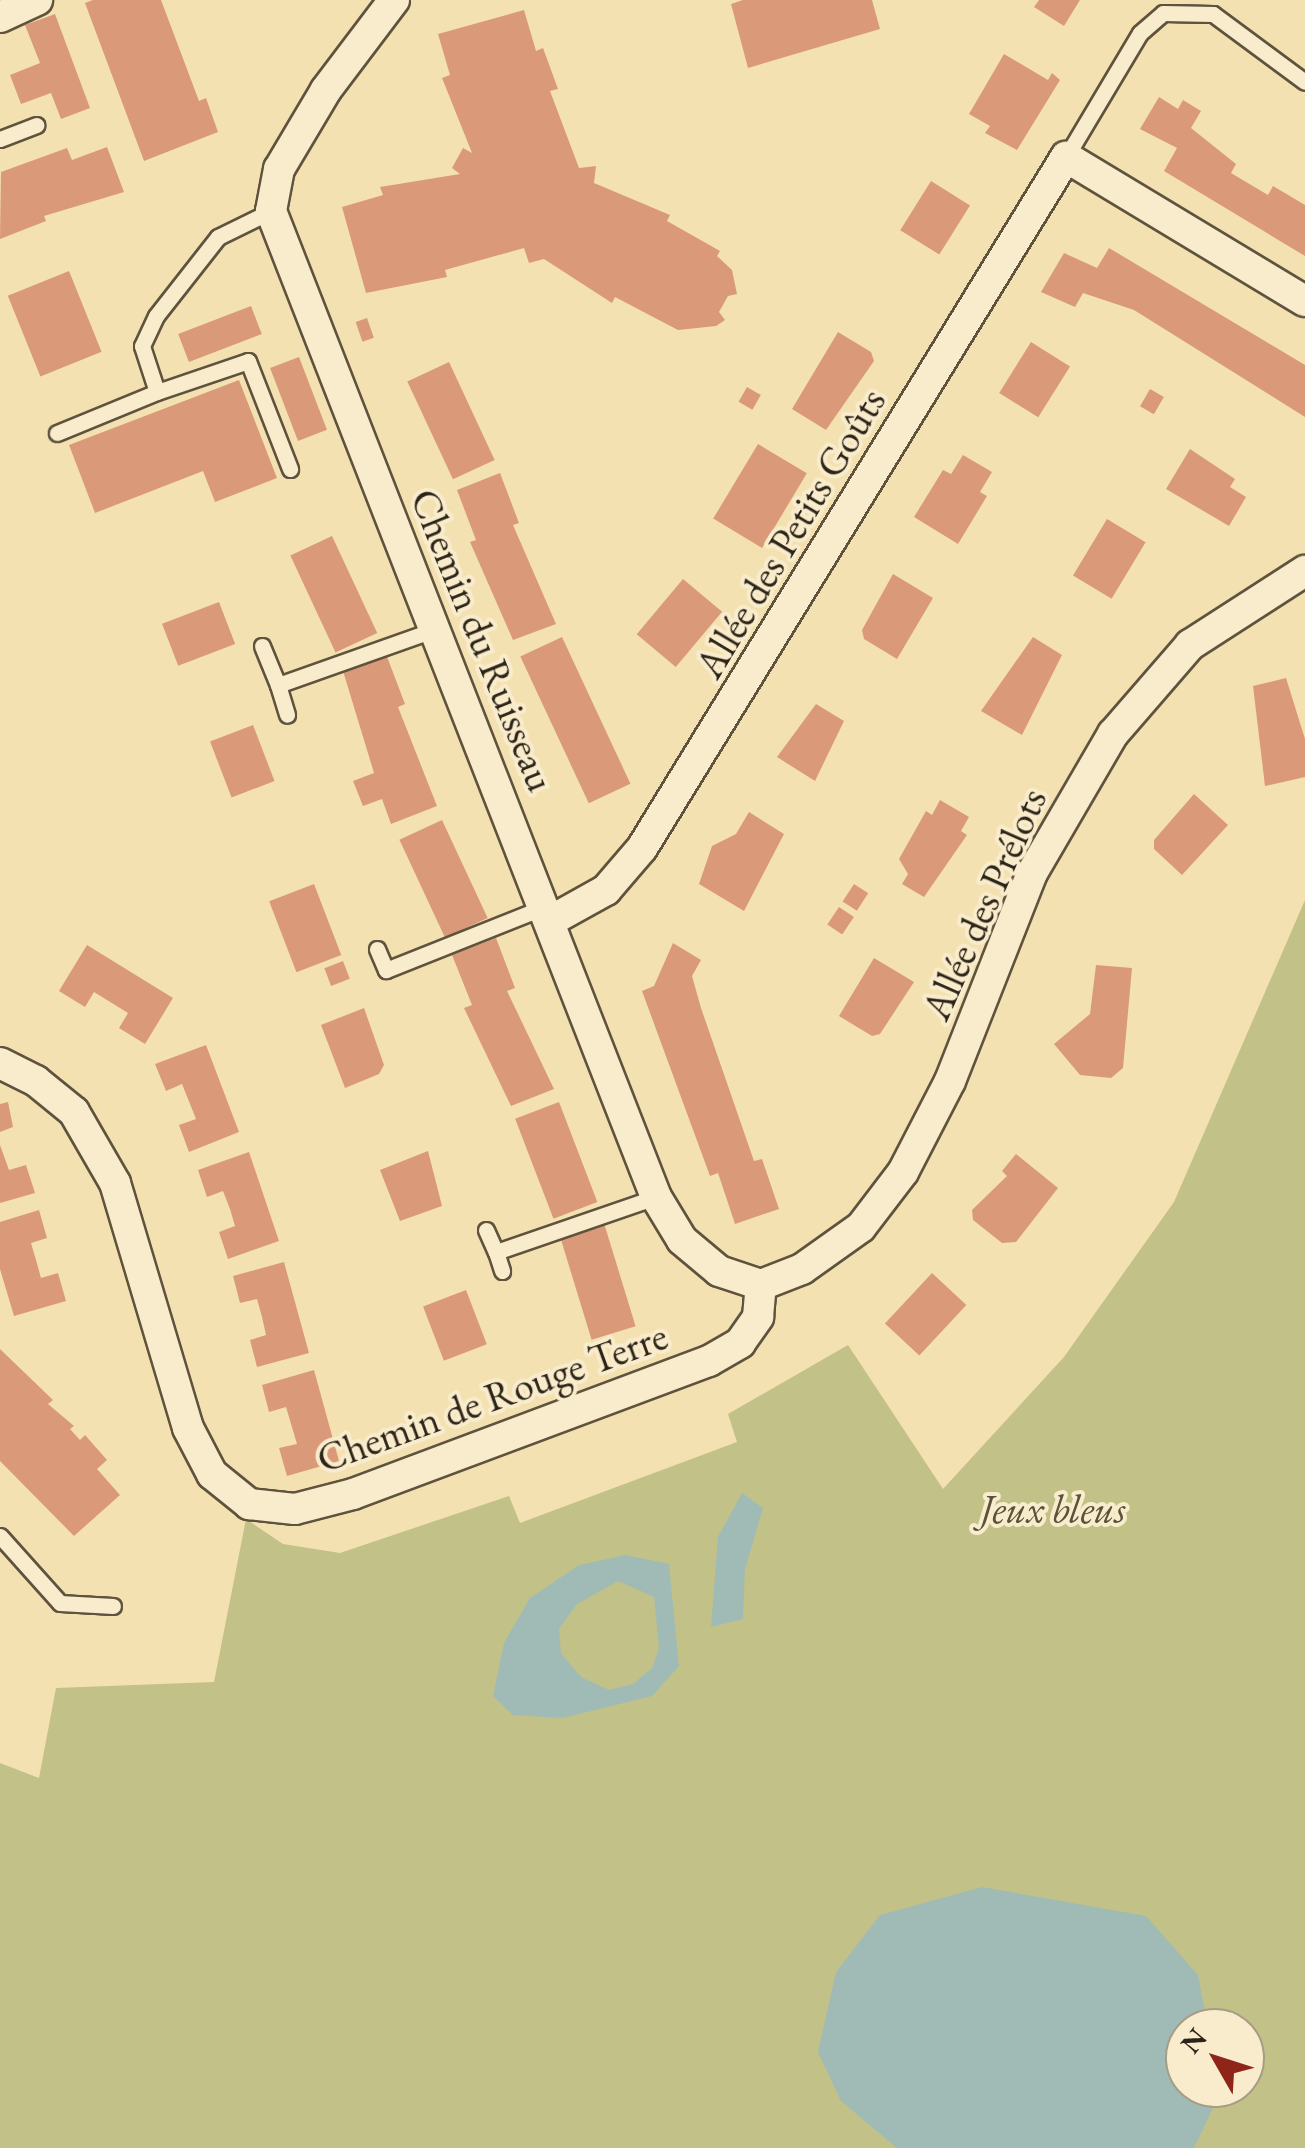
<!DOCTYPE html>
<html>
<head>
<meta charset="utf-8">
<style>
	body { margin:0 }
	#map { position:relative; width:1305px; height:2148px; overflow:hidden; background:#f4e1b1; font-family:"EB Garamond",serif }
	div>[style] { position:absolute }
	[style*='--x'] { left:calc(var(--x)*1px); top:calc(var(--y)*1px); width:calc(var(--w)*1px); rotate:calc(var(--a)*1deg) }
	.green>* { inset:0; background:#c2c187 }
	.water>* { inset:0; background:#a0bbb6 }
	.building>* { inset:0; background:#da9a7a; transform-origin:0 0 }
	.roads { filter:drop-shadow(2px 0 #5f533e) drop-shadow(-2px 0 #5f533e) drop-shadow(0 2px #5f533e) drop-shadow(0 -2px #5f533e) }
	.service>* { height:15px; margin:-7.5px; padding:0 7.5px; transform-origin:7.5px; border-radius:7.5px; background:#f8eccc }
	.minor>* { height:30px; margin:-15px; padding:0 15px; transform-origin:15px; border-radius:15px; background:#f8eccc }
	span { translate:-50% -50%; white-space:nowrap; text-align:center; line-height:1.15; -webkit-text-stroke:8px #f8eccc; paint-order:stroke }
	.street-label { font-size:40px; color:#2d2418 }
	.park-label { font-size:40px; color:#5a5339; font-style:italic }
	.north { position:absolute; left:1165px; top:2008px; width:100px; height:100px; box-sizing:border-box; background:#f8eccc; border:2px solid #a79c84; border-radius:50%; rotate:309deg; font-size:28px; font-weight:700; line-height:40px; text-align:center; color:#2d2418 }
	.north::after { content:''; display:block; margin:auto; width:35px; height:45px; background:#8f2418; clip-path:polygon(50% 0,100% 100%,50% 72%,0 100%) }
</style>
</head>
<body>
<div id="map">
	<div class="green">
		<div style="clip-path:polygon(evenodd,1305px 900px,1305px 2148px,0 2148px,0 1763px,39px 1778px,56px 1688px,214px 1682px,246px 1519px,283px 1544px,340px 1553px,509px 1496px,520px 1523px,737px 1442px,728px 1414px,848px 1345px,943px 1489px,1064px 1357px,1174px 1202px,1305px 900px,1185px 2028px,1245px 2028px,1245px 2088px,1185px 2088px,1185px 2028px)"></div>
	</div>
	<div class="water">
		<div style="clip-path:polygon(742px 1493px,763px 1508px,745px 1569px,743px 1619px,711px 1627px,718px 1537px)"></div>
		<div style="clip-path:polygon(evenodd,626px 1555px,669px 1564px,679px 1666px,652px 1696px,563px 1718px,513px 1715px,493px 1696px,504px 1643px,530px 1598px,579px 1565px,626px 1555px,618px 1581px,654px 1597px,659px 1648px,652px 1668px,633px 1684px,609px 1690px,581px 1677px,561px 1653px,559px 1629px,577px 1604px,618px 1581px)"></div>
		<div style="clip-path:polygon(982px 1887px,1146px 1916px,1198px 1975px,1208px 2028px,1185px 2028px,1185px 2088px,1219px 2088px,1220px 2093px,1194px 2148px,897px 2148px,841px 2101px,818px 2052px,836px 1972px,880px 1915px)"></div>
	</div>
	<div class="building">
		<div style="clip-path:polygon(93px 0,161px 0,199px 101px,206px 98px,218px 132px,144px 161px,85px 3px)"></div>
		<div style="clip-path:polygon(743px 0,872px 0,880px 29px,748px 68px,731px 4px)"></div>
		<div style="clip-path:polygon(1039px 0,1080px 0,1064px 26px,1034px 7px)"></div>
		<div style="clip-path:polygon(524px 10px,536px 51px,543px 48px,558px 89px,550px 91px,579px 168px,596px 166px,594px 183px,670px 215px,667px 221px,720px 251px,717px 256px,732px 270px,737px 294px,728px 296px,719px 312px,725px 320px,716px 326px,678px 330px,615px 297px,612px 303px,544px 259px,529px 263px,524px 248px,445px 270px,447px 277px,366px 293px,342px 207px,383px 195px,380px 187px,460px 174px,452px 168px,463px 148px,472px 153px,442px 78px,450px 75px,438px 34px)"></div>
		<div style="clip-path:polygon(55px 14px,90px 108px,61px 119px,51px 93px,21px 104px,10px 75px,40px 63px,25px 25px)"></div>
		<div style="clip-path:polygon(1004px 54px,1048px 80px,1052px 73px,1060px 80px,1017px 150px,985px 133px,990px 126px,969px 114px)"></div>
		<div style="clip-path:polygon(1159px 97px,1178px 109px,1183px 100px,1201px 111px,1191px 128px,1236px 164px,1231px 173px,1268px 195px,1273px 186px,1305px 205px,1305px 256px,1164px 171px,1177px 148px,1140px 129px)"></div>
		<div style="clip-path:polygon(107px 147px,124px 192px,44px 216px,46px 221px,0 239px,1px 172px,67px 148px,72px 160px)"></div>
		<div style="left:931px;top:181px;width:46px;height:58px;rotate:32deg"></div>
		<div style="clip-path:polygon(1109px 248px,1305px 365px,1305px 417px,1134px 310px,1083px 293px,1075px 307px,1041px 292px,1064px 253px,1097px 268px)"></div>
		<div style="left:69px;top:271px;width:87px;height:66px;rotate:68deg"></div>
		<div style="left:251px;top:306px;width:30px;height:78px;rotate:69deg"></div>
		<div style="left:367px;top:318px;width:21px;height:12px;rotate:71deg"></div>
		<div style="clip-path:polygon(838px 332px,871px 352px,874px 361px,826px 430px,792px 409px)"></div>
		<div style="left:1031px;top:342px;width:46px;height:60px;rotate:32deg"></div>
		<div style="left:299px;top:357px;width:78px;height:31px;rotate:69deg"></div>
		<div style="left:449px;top:362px;width:108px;height:46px;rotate:65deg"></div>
		<div style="clip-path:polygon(239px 380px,277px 478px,215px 502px,203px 471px,95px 513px,69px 445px)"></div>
		<div style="left:747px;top:387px;width:16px;height:17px;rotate:30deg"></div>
		<div style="left:1150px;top:389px;width:16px;height:20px;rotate:30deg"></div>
		<div style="left:758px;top:444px;width:57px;height:87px;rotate:31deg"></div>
		<div style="clip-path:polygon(1190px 449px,1235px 479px,1230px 487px,1246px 497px,1229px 526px,1166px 489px)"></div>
		<div style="clip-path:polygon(963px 455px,992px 472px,980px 492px,987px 496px,958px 544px,914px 517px,943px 470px,951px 474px)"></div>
		<div style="clip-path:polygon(500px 473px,519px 523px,513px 525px,556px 624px,513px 640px,470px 542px,476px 540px,457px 490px)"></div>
		<div style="left:1107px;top:519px;width:45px;height:66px;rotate:31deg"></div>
		<div style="left:332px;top:536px;width:107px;height:46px;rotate:65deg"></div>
		<div style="clip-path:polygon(893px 574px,933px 598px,897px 659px,864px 639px,862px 630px)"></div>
		<div style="left:683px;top:579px;width:51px;height:72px;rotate:40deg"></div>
		<div style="left:219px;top:602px;width:45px;height:61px;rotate:69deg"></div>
		<div style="left:562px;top:637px;width:162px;height:46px;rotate:65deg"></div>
		<div style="clip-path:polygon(1033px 637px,1062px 655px,1022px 735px,981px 711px)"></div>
		<div style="clip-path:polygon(386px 654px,405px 704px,398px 707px,437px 806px,391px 824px,382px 799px,363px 806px,353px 781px,374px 773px,343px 671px)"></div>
		<div style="clip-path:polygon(1286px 678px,1305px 739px,1305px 777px,1265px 786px,1253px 686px)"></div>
		<div style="clip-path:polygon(816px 704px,844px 721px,815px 781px,777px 757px)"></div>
		<div style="left:253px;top:725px;width:60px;height:46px;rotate:69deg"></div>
		<div style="clip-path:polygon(1194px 794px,1228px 825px,1182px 875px,1154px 849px,1154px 840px)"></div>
		<div style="clip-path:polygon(940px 800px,969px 817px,961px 831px,967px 835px,924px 897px,902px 884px,908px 874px,899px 859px,926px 811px,932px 815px)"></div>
		<div style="clip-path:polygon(749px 812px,784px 834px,744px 911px,699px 884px,712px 846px,736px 834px)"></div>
		<div style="left:442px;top:820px;width:108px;height:47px;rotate:65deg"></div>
		<div style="left:314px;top:884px;width:76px;height:48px;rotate:69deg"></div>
		<div style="left:854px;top:884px;width:17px;height:21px;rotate:33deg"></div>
		<div style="left:839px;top:907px;width:18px;height:21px;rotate:34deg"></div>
		<div style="clip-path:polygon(496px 938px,515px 988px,507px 991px,554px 1089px,511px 1106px,464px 1008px,472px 1005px,452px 955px)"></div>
		<div style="clip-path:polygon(673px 943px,701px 960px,692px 976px,701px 1008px,754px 1161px,762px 1159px,779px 1209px,735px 1224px,718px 1173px,710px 1176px,642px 991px,654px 986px)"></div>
		<div style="clip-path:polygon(87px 945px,173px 998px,145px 1044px,119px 1028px,128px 1013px,94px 992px,85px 1007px,59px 991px)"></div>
		<div style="clip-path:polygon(874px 958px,914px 982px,880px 1034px,872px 1036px,839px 1016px)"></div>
		<div style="left:343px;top:961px;width:19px;height:20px;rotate:69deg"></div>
		<div style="clip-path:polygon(1096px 965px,1132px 968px,1123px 1068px,1111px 1078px,1080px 1075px,1054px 1044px,1090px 1014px)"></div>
		<div style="clip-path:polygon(364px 1008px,384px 1065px,379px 1074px,345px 1088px,321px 1025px)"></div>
		<div style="clip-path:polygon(206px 1045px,239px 1132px,189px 1152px,179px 1125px,196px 1119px,182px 1084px,166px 1091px,155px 1064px)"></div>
		<div style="clip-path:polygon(8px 1102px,13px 1127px,0 1132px,0 1104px)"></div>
		<div style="left:559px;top:1102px;width:107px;height:47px;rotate:69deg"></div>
		<div style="clip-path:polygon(0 1145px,9px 1170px,26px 1165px,35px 1193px,0 1203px)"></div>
		<div style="clip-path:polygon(428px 1151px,442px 1206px,400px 1221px,380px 1170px)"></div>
		<div style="clip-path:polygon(249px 1152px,279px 1241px,228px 1259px,219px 1232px,235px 1226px,230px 1209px,223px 1191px,207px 1197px,198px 1170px)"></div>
		<div style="clip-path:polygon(1016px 1154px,1058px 1188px,1016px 1242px,1002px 1243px,973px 1220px,972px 1210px,1007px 1176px,1002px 1171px)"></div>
		<div style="clip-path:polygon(39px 1210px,47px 1238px,31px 1243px,36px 1260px,41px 1278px,58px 1273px,66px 1301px,14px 1316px,0 1269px,0 1222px)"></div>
		<div style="left:604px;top:1223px;width:108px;height:46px;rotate:73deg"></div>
		<div style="clip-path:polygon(284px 1262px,309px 1353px,257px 1367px,250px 1340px,266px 1335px,262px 1317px,257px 1299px,240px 1303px,233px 1276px)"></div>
		<div style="left:932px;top:1273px;width:47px;height:69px;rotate:43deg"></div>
		<div style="left:466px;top:1290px;width:58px;height:46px;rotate:69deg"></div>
		<div style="clip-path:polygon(0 1349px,53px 1400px,48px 1404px,74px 1426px,70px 1429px,80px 1440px,85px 1435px,107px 1460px,97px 1469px,120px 1495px,74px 1536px,0 1461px)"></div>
		<div style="clip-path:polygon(314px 1370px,339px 1461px,287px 1476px,279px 1448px,297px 1444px,286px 1407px,269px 1412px,262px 1385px)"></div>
	</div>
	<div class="roads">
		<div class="service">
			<div style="--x:0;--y:139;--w:39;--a:-21"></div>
			<div style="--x:1066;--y:157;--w:144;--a:-59.2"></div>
			<div style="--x:1140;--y:33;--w:30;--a:-41"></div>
			<div style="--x:1163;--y:13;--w:50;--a:1.1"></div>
			<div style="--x:1213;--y:14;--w:114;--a:36.5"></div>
			<div style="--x:271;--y:211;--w:59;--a:153.9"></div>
			<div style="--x:218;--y:237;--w:100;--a:128.1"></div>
			<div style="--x:156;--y:316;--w:33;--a:115"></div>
			<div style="--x:142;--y:346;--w:48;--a:71.9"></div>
			<div style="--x:157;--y:392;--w:96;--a:-18.8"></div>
			<div style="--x:248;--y:361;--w:116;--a:68.7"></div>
			<div style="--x:57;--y:433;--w:108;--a:-22.3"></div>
			<div style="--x:262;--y:646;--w:42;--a:67.7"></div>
			<div style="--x:278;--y:685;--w:164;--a:-19.5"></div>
			<div style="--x:278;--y:685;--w:31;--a:73"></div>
			<div style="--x:377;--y:949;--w:23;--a:67"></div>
			<div style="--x:386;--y:970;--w:173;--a:-21.7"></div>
			<div style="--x:486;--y:1230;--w:24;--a:66"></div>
			<div style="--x:496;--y:1252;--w:169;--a:-19"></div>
			<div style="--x:496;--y:1252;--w:20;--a:72"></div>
			<div style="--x:0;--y:1536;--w:90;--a:48.2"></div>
			<div style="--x:60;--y:1603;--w:53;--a:3.2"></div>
		</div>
		<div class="minor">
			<div style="--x:394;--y:0;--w:113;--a:127.1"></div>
			<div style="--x:326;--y:90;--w:92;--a:120.7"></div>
			<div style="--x:279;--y:169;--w:43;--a:100.8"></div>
			<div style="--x:271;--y:211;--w:1058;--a:68.67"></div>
			<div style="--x:656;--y:1197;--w:50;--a:58.8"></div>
			<div style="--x:682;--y:1240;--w:48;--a:40"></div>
			<div style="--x:719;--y:1271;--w:44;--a:18.4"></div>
			<div style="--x:0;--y:17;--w:41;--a:-24.7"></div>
			<div style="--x:552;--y:920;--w:62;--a:-29.1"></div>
			<div style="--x:606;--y:890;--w:55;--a:-49.4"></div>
			<div style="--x:642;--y:848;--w:811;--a:-58.47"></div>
			<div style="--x:1066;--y:157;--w:279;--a:31.1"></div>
			<div style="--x:0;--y:1063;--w:40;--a:26.6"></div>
			<div style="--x:36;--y:1081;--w:49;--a:39.2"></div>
			<div style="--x:74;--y:1112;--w:82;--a:60"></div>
			<div style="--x:115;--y:1183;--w:256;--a:73.4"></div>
			<div style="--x:188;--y:1428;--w:52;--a:62.4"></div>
			<div style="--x:212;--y:1474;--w:48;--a:39"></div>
			<div style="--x:249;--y:1504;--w:46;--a:6.2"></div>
			<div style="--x:295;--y:1509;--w:60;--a:-14.5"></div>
			<div style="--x:353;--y:1494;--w:380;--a:-20.5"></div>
			<div style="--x:709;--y:1361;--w:36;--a:-30"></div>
			<div style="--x:740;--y:1343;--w:32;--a:-55"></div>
			<div style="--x:758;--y:1317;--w:32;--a:-85"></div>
			<div style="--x:761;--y:1285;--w:44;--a:-21.3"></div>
			<div style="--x:802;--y:1269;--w:72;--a:-35.4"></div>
			<div style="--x:861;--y:1227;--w:69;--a:-52.6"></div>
			<div style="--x:903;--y:1172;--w:102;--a:-62.7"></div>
			<div style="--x:950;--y:1081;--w:224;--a:-68.5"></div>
			<div style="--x:1032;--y:873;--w:161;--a:-59.8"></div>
			<div style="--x:1113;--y:734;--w:118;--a:-49.1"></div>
			<div style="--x:1190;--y:645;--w:137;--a:-32.8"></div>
		</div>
	</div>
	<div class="street-label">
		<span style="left:790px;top:533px;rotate:-59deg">Allée des Petits Goûts</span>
		<span style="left:483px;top:640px;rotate:68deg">Chemin du Ruisseau</span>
		<span style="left:984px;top:904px;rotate:-66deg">Allée des Prélots</span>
		<span style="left:492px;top:1397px;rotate:-20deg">Chemin de Rouge Terre</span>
	</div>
	<div class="park-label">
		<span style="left:1053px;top:1509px">Jeux bleus</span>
	</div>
	<div class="north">N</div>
</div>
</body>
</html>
